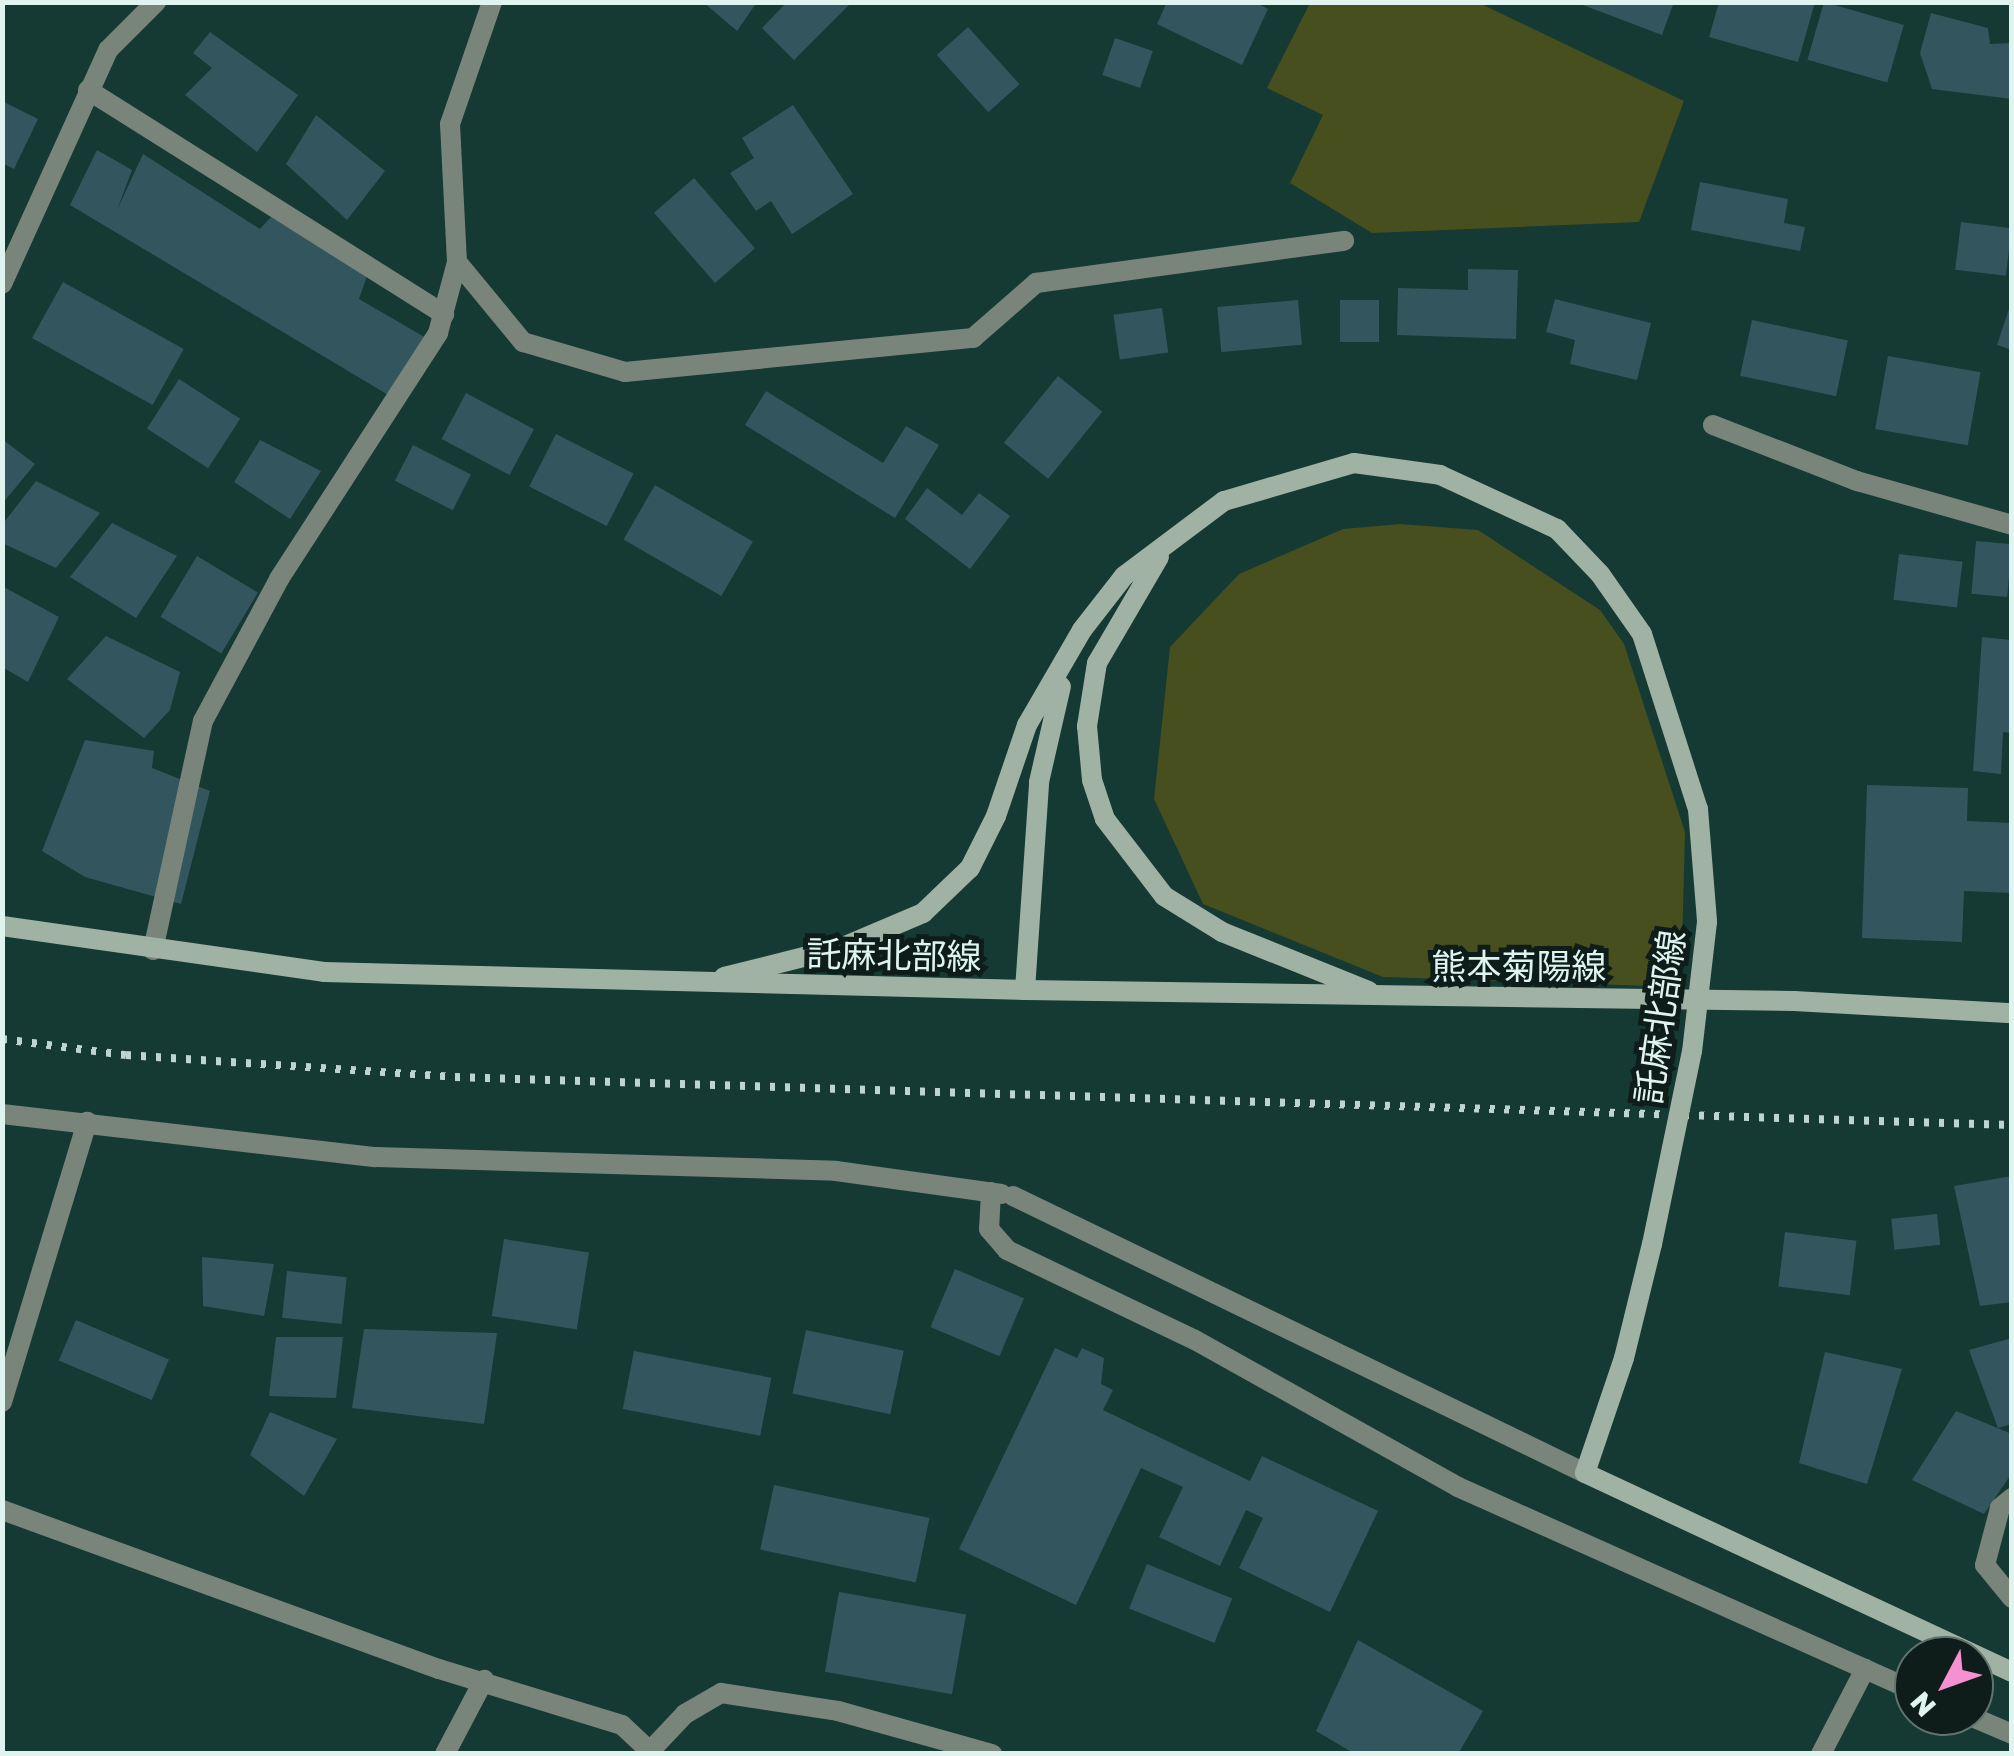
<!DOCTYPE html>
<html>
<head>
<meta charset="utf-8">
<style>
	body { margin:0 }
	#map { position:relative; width:2014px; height:1756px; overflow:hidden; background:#153933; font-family:"Golos Text","Noto Sans JP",sans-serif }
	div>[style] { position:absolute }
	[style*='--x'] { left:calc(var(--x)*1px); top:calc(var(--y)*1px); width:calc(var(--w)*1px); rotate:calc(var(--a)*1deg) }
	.green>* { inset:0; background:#464f1d }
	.building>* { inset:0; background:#33565e; transform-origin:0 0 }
	.minor>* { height:20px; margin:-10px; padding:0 10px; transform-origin:10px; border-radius:10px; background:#79847b }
	.tertiary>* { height:20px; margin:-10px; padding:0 10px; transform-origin:10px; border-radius:10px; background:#79847b }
	.secondary>* { height:20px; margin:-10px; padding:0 10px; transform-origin:10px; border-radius:10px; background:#a0b2a3 }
	.rail>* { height:8px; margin-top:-4px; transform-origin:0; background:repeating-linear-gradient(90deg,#bed4d0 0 5px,transparent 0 15px) }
	.secondary-bridge>* { height:20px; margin:-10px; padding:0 10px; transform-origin:10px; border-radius:10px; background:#a0b2a3 }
	span { translate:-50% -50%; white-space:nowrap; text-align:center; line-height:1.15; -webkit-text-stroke:10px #0e1d1a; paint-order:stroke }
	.street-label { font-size:35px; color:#dff3ef }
	.frame { position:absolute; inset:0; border:5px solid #dff3ef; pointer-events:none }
	.north { position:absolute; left:1894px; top:1636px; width:100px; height:100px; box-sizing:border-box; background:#0e1d1a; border:2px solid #62736f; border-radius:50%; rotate:229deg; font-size:28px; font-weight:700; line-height:40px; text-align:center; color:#dff3ef }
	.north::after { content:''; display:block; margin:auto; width:35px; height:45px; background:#f591d1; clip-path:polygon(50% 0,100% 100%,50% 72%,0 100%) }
</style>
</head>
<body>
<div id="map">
	<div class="green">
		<div style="clip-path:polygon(1477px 2px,1684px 101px,1639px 222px,1372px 233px,1290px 183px,1323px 115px,1267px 88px,1310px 3px)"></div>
		<div style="clip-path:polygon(1400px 524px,1478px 530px,1600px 610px,1624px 644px,1685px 832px,1681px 987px,1383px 977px,1203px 904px,1154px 799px,1170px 647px,1239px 574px,1343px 529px)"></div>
	</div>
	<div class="building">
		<div style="clip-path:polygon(703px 2px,757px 2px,737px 31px)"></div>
		<div style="clip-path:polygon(787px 2px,852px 2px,794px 60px,762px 28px)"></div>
		<div style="clip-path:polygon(1167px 2px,1255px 2px,1268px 9px,1242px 65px,1157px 24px)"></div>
		<div style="clip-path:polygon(1575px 2px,1674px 2px,1662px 35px)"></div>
		<div style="clip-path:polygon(1719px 2px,1815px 2px,1798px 62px,1709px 37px)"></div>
		<div style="left:1824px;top:2px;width:83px;height:60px;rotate:16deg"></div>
		<div style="clip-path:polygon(1931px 13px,1988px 28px,1990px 44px,2012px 43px,2012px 99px,1932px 89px,1920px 53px)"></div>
		<div style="left:968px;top:27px;width:77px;height:42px;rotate:48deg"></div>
		<div style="clip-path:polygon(210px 32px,298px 95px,257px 152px,185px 95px,212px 68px,193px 53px)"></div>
		<div style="left:1115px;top:38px;width:40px;height:39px;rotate:19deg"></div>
		<div style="clip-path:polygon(2px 101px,38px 119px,14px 169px,2px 163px)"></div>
		<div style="clip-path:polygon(793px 105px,853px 194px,792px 234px,771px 201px,756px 211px,730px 173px,754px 158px,742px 138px)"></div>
		<div style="clip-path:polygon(316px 115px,385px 171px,347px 220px,286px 164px)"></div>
		<div style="clip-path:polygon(97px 150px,132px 170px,117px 210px,143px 154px,260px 229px,271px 217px,367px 276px,359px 299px,433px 342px,390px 396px,70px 205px)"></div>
		<div style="left:694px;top:178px;width:93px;height:53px;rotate:49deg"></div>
		<div style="clip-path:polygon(1700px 182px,1788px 199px,1784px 223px,1805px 227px,1800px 251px,1691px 230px)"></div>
		<div style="left:1961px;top:222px;width:51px;height:48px;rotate:7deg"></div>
		<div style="clip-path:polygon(1468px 269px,1518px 270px,1516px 339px,1397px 335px,1398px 288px,1468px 290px)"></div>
		<div style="left:63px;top:282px;width:138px;height:64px;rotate:29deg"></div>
		<div style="clip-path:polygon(1555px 299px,1651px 323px,1637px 380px,1570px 364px,1575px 340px,1546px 332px)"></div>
		<div style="left:1298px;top:300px;width:45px;height:81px;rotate:85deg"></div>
		<div style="left:1379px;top:300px;width:42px;height:39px;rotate:90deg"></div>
		<div style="clip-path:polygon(2012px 300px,2012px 350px,1997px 345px)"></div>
		<div style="left:1162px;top:308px;width:45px;height:49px;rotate:82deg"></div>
		<div style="left:1752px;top:320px;width:98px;height:57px;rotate:12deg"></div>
		<div style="left:1888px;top:356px;width:94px;height:74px;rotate:10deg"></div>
		<div style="left:1058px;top:376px;width:57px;height:86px;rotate:39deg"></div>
		<div style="left:179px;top:379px;width:73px;height:59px;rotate:33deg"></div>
		<div style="clip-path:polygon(766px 391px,883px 463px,906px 426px,939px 445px,895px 518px,745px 425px)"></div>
		<div style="left:466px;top:393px;width:77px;height:52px;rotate:28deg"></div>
		<div style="left:556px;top:434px;width:87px;height:59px;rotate:27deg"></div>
		<div style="clip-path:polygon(2px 439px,35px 464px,2px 504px)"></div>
		<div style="clip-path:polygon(260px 440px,321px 471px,290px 519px,234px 482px)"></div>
		<div style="left:413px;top:445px;width:65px;height:40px;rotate:27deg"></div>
		<div style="clip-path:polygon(36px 481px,100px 513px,56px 568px,2px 543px,2px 525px)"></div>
		<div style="left:655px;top:485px;width:113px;height:63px;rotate:30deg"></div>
		<div style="clip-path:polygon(927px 488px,962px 515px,979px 493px,1010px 516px,970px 569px,905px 519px)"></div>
		<div style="clip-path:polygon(112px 523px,177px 556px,136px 618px,70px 577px)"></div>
		<div style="left:1976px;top:541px;width:36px;height:53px;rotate:5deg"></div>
		<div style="left:1899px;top:554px;width:64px;height:46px;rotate:7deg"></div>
		<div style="left:197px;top:556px;width:71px;height:71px;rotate:31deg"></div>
		<div style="clip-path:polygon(2px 586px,59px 617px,28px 682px,2px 667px)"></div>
		<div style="clip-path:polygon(106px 636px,180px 672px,170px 710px,144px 738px,67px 679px)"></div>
		<div style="clip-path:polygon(1982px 637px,2012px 640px,2012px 733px,2003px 732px,2001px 774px,1973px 771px)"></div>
		<div style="clip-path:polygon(85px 740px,154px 751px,152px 768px,210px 791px,181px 904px,85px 877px,42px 851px)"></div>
		<div style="clip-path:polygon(1867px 785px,1968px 788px,1967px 821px,2012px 823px,2012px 893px,1964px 891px,1962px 942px,1862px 938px)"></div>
		<div style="clip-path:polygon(2012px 1176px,2012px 1302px,1980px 1306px,1954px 1186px)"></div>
		<div style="left:1937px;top:1214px;width:31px;height:46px;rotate:84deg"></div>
		<div style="left:1785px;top:1232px;width:72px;height:55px;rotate:7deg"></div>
		<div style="left:504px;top:1239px;width:86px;height:78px;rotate:9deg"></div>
		<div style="clip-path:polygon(202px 1257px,274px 1264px,264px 1316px,203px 1306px)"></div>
		<div style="left:955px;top:1269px;width:75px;height:63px;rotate:23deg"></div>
		<div style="left:287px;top:1271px;width:60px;height:47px;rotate:6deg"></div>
		<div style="left:76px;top:1320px;width:101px;height:44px;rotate:23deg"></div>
		<div style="clip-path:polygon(364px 1329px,497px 1333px,484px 1424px,352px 1408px)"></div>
		<div style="left:806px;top:1330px;width:100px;height:65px;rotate:12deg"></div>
		<div style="clip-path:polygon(276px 1337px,343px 1337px,336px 1398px,269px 1396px)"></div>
		<div style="clip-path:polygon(2012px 1338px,2012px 1424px,1998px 1428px,1969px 1350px)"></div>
		<div style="clip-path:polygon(1055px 1348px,1077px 1358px,1082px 1348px,1104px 1358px,1101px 1384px,1113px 1390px,1103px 1410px,1250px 1481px,1262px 1456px,1378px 1511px,1330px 1612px,1239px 1568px,1263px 1518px,1246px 1510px,1220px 1566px,1159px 1537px,1183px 1487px,1141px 1468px,1076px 1605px,959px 1549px)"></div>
		<div style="left:634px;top:1351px;width:140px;height:59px;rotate:11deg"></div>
		<div style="clip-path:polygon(1825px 1352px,1902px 1369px,1867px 1484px,1799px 1463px)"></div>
		<div style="clip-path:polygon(1956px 1411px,2012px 1434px,2012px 1473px,1984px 1514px,1912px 1480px)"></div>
		<div style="clip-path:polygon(270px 1412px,337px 1439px,304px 1496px,250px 1455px)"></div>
		<div style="left:774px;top:1485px;width:159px;height:66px;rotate:12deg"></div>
		<div style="left:1147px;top:1564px;width:92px;height:48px;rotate:22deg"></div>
		<div style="left:839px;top:1592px;width:129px;height:81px;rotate:10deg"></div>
		<div style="clip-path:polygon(1358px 1640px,1483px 1711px,1458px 1754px,1355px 1754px,1316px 1731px)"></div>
	</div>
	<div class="minor">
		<div style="--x:492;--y:2;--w:129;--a:109"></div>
		<div style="--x:450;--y:124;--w:138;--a:87.1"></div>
		<div style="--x:457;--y:262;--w:104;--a:50.5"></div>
		<div style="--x:523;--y:342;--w:106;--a:16.4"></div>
		<div style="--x:625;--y:372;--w:350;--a:-5.6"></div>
		<div style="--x:973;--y:338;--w:84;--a:-41.1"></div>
		<div style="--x:1036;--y:283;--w:311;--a:-7.8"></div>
		<div style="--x:88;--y:90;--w:421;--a:32.2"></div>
		<div style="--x:2;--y:284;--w:257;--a:-65.6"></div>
		<div style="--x:108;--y:50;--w:68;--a:-45"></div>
		<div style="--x:1713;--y:425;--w:155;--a:21.3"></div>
		<div style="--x:1857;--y:481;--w:161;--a:15.8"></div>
		<div style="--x:153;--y:950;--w:234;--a:-77.7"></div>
		<div style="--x:203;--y:721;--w:161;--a:-61.8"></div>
		<div style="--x:279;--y:579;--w:293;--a:-57.1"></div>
		<div style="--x:438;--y:333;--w:73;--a:-75"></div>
		<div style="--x:2;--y:1114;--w:376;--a:6.6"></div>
		<div style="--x:376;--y:1157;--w:460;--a:1.7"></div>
		<div style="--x:836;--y:1171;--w:167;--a:7.9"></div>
		<div style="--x:991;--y:1192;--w:37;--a:93"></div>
		<div style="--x:989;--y:1229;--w:28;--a:49"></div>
		<div style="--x:1007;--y:1250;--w:208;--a:25.6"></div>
		<div style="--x:1195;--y:1340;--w:301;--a:29.2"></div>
		<div style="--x:1458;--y:1487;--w:500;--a:24.1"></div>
		<div style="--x:2;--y:1402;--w:293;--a:-73.1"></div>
		<div style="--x:2012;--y:1498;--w:16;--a:140"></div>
		<div style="--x:2000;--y:1508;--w:59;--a:104.7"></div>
		<div style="--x:1985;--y:1565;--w:43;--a:50.7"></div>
		<div style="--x:2;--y:1510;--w:465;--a:20"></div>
		<div style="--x:439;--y:1669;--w:191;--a:17"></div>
		<div style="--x:622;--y:1725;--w:42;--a:43.1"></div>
		<div style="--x:1970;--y:1716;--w:46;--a:23.2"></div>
		<div style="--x:651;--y:1750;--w:50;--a:-46.6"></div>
		<div style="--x:685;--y:1714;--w:42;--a:-30.3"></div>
		<div style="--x:721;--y:1693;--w:118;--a:8.7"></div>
		<div style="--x:838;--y:1711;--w:160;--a:15.6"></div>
		<div style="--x:445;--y:1754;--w:84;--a:-62.2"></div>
		<div style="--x:1821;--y:1754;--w:96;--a:-62.6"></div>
	</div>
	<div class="tertiary">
		<div style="--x:1013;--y:1196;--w:636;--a:25.84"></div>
	</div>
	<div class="secondary">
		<div style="--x:1159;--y:557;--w:123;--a:120.3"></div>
		<div style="--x:1097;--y:663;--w:64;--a:99"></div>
		<div style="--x:1087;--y:726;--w:54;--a:84.7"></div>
		<div style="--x:1092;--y:780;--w:41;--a:71.6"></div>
		<div style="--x:1105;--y:819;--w:97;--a:52.5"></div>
		<div style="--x:1164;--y:896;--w:68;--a:31.8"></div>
		<div style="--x:1222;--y:932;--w:158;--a:21.9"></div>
		<div style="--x:2;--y:926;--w:325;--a:8.1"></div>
		<div style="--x:324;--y:972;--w:701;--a:1.47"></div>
		<div style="--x:1025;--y:990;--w:769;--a:0.82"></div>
		<div style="--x:1794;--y:1001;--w:218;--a:3.2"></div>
		<div style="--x:724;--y:977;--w:123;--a:-14.1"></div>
		<div style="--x:843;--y:947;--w:87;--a:-23"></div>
		<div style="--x:923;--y:913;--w:65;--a:-43.8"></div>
		<div style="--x:970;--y:868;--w:58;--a:-63.4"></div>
		<div style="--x:996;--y:816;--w:96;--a:-71.2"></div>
		<div style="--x:1027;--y:725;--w:110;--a:-59.9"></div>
		<div style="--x:1082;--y:630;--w:68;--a:-52.1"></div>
		<div style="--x:1124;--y:576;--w:125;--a:-36.9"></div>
		<div style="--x:1224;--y:501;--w:135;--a:-16.3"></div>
		<div style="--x:1354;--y:463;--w:87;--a:7.9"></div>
		<div style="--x:1440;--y:475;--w:129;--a:24.8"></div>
		<div style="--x:1557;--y:529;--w:62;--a:46.3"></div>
		<div style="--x:1600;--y:574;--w:73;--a:55"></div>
		<div style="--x:1025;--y:990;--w:208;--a:-86.1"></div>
		<div style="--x:1039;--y:782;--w:98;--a:-77.1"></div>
		<div style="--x:1652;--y:1244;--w:117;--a:103.8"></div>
		<div style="--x:1624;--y:1358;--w:121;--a:108.7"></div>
		<div style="--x:1585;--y:1473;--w:471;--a:25"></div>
	</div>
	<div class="rail">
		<div style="--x:2;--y:1039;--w:125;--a:7.4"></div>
		<div style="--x:126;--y:1055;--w:330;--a:3.8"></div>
		<div style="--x:455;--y:1077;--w:1558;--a:1.77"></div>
	</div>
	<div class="secondary-bridge">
		<div style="--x:1642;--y:634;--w:184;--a:72.3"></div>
		<div style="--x:1698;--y:809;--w:113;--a:85.4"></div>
		<div style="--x:1707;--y:922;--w:130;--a:96.6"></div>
		<div style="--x:1692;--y:1051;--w:197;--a:101.7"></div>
	</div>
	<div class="street-label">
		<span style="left:894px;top:955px;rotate:1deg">託麻北部線</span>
		<span style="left:1519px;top:966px">熊本菊陽線</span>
		<span style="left:1660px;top:1017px;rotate:-82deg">託麻北部線</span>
	</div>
	<div class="frame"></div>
	<div class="north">N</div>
</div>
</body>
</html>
